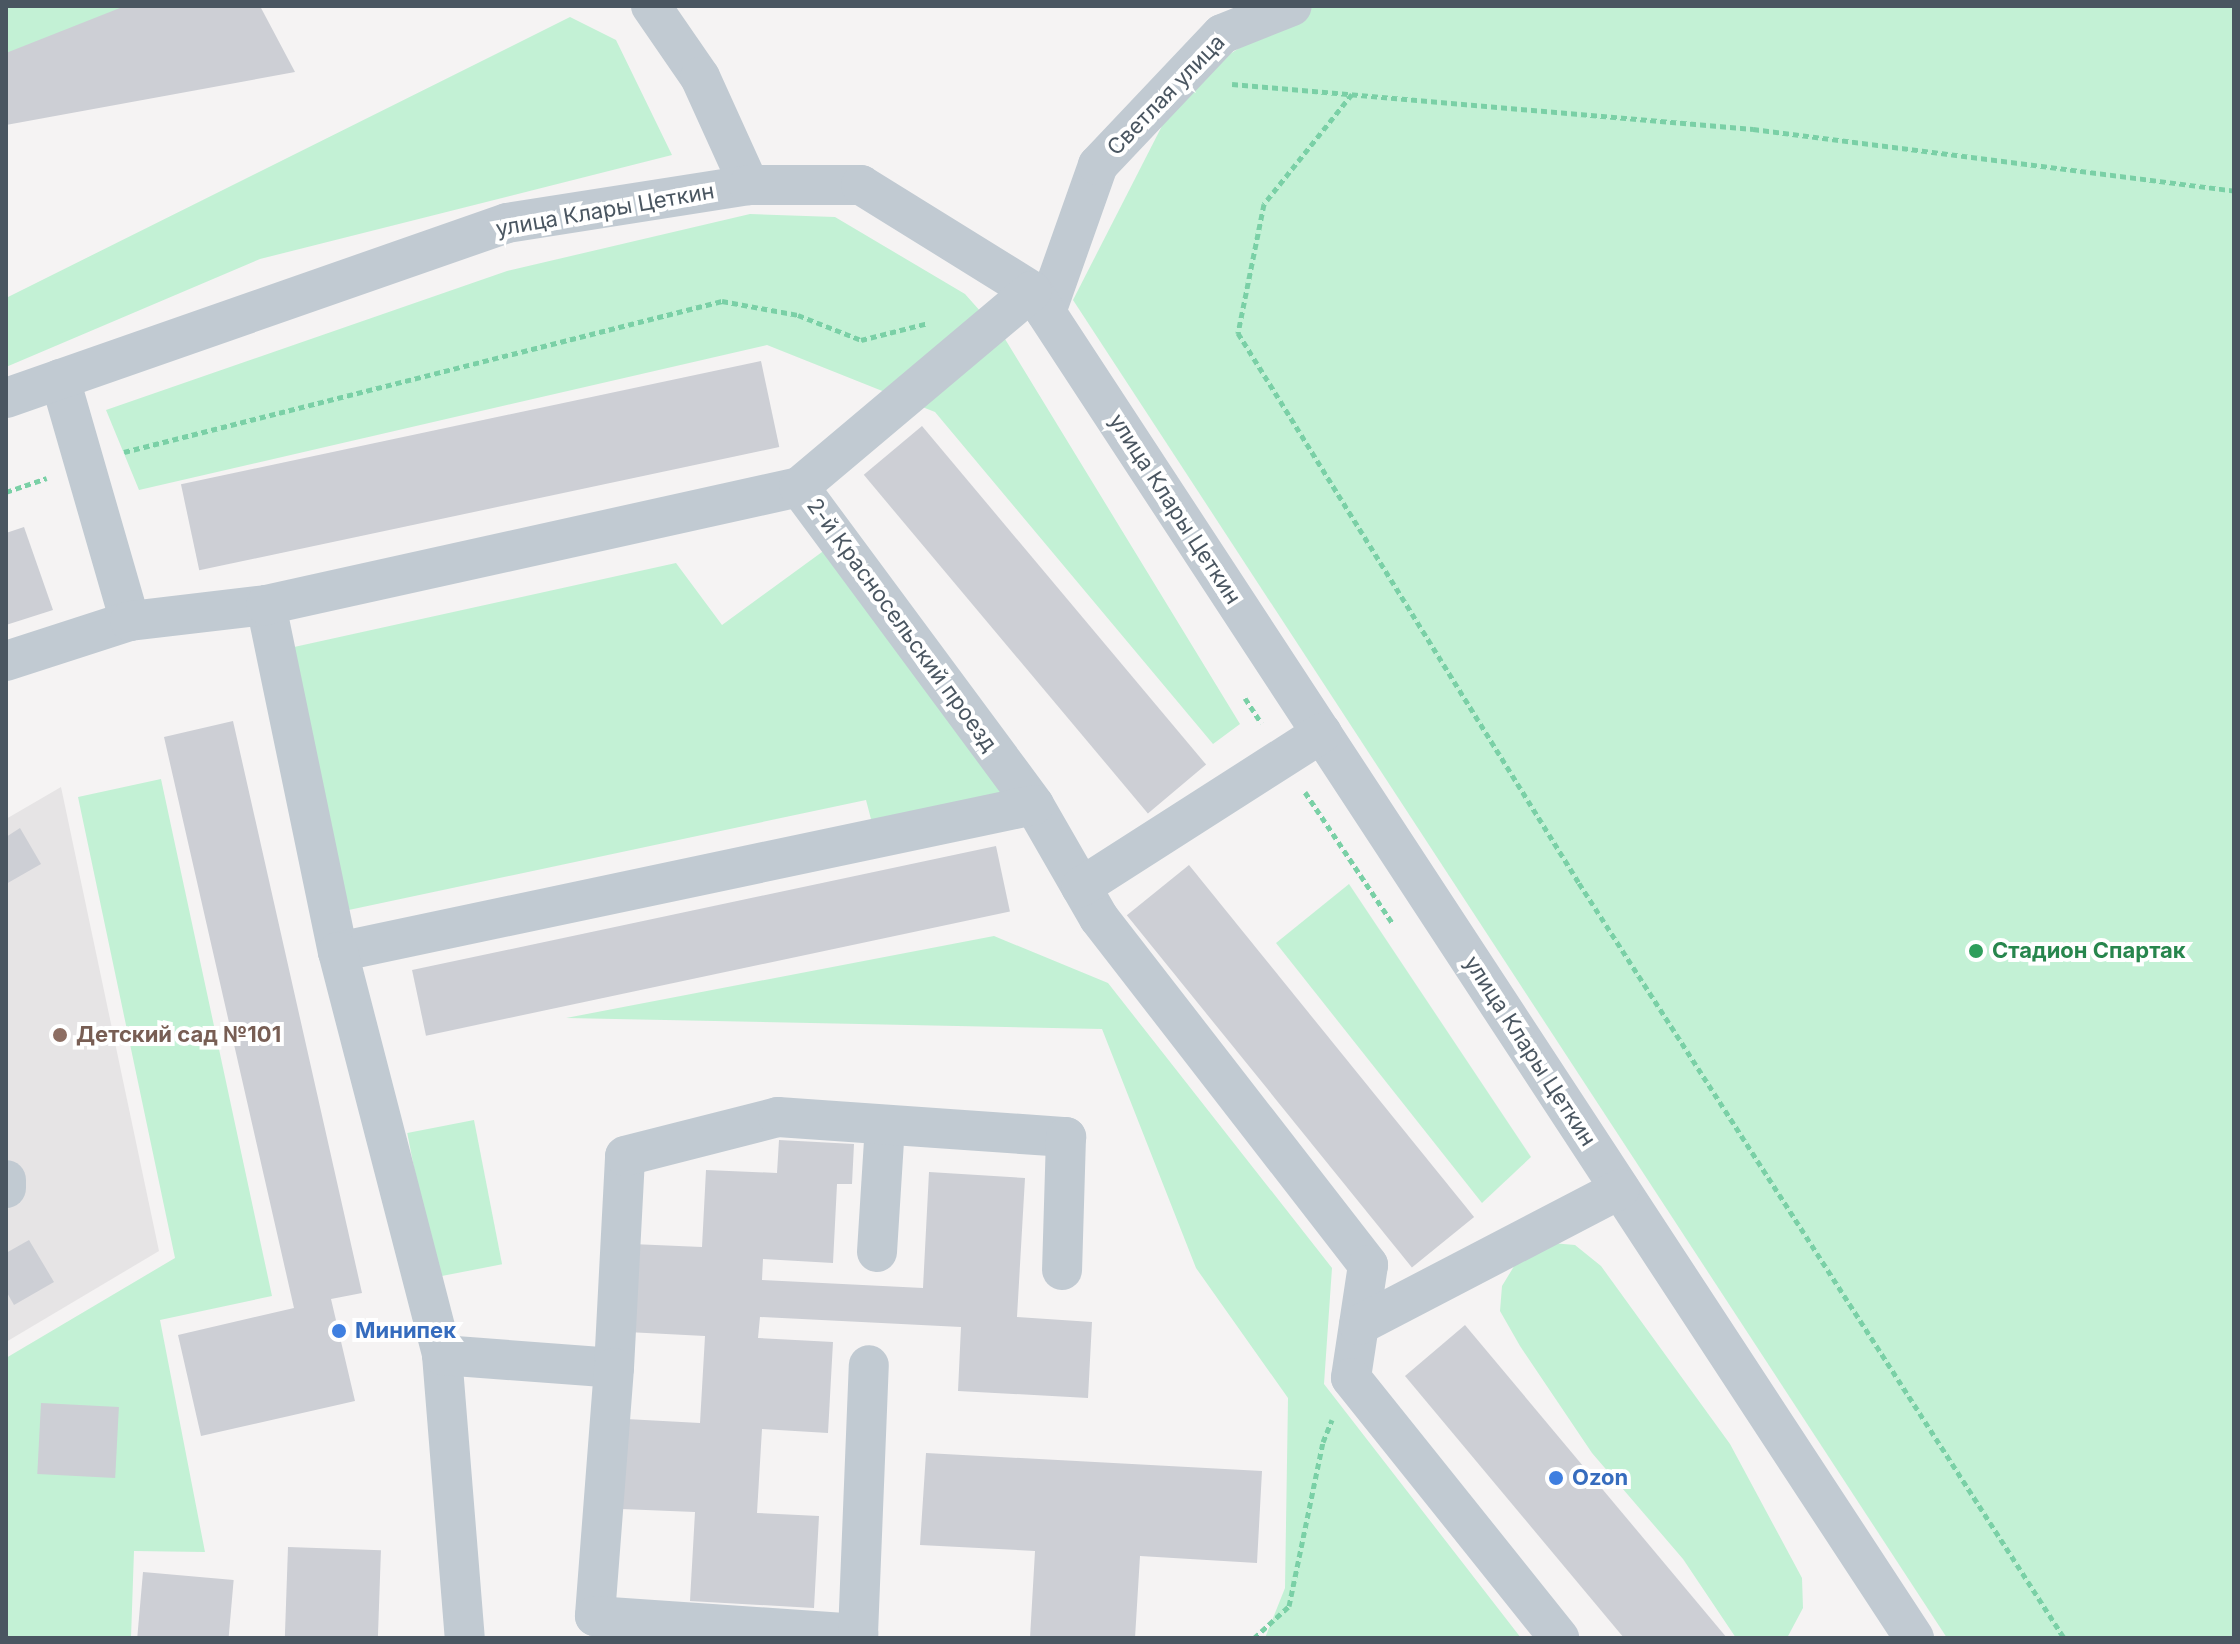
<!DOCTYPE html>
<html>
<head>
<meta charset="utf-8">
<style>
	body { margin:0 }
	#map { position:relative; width:2240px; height:1644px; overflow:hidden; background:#f5f3f3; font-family:Inter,sans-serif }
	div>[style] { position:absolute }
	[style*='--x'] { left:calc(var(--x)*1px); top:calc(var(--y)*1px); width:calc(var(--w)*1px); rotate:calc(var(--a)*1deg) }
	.education>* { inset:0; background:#e6e4e5 }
	.green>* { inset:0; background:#c3f1d5; transform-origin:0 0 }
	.building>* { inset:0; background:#cdcfd5; transform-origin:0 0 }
	.path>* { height:5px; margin-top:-2.5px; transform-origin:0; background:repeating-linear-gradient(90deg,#7ad0a6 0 6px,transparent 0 10px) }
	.minor>* { height:40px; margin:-20px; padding:0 20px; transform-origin:20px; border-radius:20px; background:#c1cad2 }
	.dots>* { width:22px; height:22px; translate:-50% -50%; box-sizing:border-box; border:4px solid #fff; border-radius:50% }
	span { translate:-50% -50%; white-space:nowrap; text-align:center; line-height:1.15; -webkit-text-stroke:8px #fff; paint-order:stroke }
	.street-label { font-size:22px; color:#4a5661 }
	.leisure-label { font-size:22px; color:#27864d; font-weight:700 }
	.left { translate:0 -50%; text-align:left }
	.education-label { font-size:22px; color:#785e54; font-weight:700 }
	.shop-label { font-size:22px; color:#366cbe; font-weight:700 }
	.frame { position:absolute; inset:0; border:8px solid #4a5661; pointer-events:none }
</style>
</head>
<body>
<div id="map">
	<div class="education">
		<div style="clip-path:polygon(61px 787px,159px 1251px,6px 1342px,6px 819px)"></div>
	</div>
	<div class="green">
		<div style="clip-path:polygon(6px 6px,196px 6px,6px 95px)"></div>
		<div style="clip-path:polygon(1316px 6px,2234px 6px,2234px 1638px,1947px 1638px,1073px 300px,1164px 122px,1224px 58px,1283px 19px)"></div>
		<div style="clip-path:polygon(570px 17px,616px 40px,672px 155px,260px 259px,6px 367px,6px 298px)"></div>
		<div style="clip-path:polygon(750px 214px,835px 217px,965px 294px,1005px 339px,1240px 724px,1213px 744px,935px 412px,767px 345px,139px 490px,106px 410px,507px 271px)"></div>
		<div style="clip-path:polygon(833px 544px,1016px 797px,872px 823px,866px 800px,344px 911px,285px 649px,676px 563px,722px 625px)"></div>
		<div style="clip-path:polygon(161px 779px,272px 1296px,160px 1320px,205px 1552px,134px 1551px,131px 1638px,6px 1638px,6px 1358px,175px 1258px,78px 797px)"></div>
		<div style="clip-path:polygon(1349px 884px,1531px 1157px,1482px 1203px,1276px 943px)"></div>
		<div style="clip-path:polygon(994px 936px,1108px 983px,1332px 1268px,1324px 1384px,1521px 1638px,1265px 1638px,1285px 1588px,1288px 1398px,1196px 1268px,1102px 1029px,566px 1018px)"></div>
		<div style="left:474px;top:1120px;width:147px;height:68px;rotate:79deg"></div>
		<div style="clip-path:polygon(1552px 1243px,1575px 1245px,1601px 1266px,1730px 1444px,1802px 1578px,1803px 1608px,1787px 1638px,1736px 1638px,1683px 1559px,1592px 1453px,1520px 1346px,1500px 1311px,1502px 1286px,1516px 1263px)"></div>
	</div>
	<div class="building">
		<div style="clip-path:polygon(125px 6px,260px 6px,295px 72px,6px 125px,6px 53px)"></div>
		<div style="left:761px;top:361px;width:88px;height:593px;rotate:78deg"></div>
		<div style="left:922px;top:426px;width:442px;height:76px;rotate:50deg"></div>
		<div style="clip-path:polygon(24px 527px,53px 610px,6px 625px,6px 533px)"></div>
		<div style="clip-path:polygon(233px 721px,362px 1293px,331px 1299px,355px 1401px,201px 1436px,178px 1335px,294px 1308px,164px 737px)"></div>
		<div style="clip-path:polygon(20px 828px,41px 864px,6px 884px,6px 837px)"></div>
		<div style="left:996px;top:846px;width:67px;height:597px;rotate:78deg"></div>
		<div style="left:1189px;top:865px;width:453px;height:80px;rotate:51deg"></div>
		<div style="clip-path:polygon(779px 1140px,854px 1144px,852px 1184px,837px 1184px,833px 1263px,763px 1259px,762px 1280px,923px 1288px,929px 1172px,1025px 1178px,1017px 1317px,1092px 1322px,1088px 1398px,958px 1391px,961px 1327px,760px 1317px,758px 1338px,833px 1342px,828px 1433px,762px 1429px,757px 1513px,819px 1516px,814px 1608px,690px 1601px,695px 1512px,621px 1509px,626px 1419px,700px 1423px,705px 1336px,627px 1332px,632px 1244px,702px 1247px,706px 1170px,777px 1173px)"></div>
		<div style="clip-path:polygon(29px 1240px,54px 1282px,14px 1305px,6px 1291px,6px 1253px)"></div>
		<div style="clip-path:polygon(1465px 1325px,1727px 1638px,1624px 1638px,1405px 1376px)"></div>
		<div style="left:41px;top:1403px;width:78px;height:71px;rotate:3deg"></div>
		<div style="clip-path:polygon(926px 1453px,1262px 1471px,1257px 1563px,1140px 1556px,1135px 1638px,1030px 1638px,1035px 1551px,920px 1545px)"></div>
		<div style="left:288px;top:1547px;width:93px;height:91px;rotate:2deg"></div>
		<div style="left:143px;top:1572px;width:91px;height:66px;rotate:5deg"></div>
	</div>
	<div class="path">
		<div style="--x:1232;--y:84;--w:523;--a:4.94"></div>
		<div style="--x:1753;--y:129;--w:485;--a:7.3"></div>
		<div style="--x:1352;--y:94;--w:141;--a:128.7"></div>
		<div style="--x:1264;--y:204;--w:132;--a:101.4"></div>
		<div style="--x:1238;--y:333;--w:647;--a:58.2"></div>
		<div style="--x:1579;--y:883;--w:897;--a:57.28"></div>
		<div style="--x:124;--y:452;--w:617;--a:-14.17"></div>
		<div style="--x:722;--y:301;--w:77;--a:10.4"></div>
		<div style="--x:798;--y:315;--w:68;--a:21.6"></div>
		<div style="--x:861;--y:340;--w:69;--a:-14.2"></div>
		<div style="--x:6;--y:492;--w:43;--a:-18.9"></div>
		<div style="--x:1245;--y:698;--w:30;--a:57"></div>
		<div style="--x:1305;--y:792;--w:159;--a:56.3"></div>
		<div style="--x:1254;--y:1638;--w:47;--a:-42.4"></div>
		<div style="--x:1289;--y:1606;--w:167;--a:-78.3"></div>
		<div style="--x:1323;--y:1442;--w:24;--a:-68"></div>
	</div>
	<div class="minor">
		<div style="--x:651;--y:6;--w:86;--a:55.4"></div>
		<div style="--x:700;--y:77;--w:119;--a:65.6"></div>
		<div style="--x:1046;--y:312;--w:156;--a:-70.5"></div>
		<div style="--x:1098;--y:165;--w:180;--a:-46.6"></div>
		<div style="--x:1222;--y:34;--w:75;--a:-21.8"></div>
		<div style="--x:60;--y:379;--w:252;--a:73.9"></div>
		<div style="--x:6;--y:398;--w:531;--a:-19.25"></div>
		<div style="--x:507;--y:223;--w:245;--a:-8.9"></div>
		<div style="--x:749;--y:185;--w:112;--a:0"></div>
		<div style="--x:861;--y:185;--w:201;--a:31.8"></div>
		<div style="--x:1032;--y:291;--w:1610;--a:56.78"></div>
		<div style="--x:799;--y:487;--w:395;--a:53.5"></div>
		<div style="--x:1034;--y:805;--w:130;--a:60.1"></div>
		<div style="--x:1099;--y:918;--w:439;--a:52.2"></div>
		<div style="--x:1368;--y:1265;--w:114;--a:98.6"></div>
		<div style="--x:1351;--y:1378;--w:333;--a:51.3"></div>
		<div style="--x:266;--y:605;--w:354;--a:78.3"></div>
		<div style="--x:338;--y:952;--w:711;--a:-11.93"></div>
		<div style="--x:6;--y:661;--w:130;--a:-17.9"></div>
		<div style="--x:130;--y:621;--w:137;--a:-6.7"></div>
		<div style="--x:266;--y:605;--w:546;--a:-12.48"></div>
		<div style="--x:799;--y:487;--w:304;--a:-40.1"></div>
		<div style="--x:1081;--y:887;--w:286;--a:-32.6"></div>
		<div style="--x:338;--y:952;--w:416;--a:75.5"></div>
		<div style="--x:442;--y:1355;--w:284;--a:85.4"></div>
		<div style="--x:6;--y:1180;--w:8;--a:90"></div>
		<div style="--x:877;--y:1252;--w:127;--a:-86.4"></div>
		<div style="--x:1359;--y:1325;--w:294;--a:-27.5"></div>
		<div style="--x:442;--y:1355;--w:172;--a:4.3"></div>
		<div style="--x:614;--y:1368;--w:212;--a:-87"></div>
		<div style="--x:625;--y:1156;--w:158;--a:-14.3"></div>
		<div style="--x:778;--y:1117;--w:289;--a:4"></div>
		<div style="--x:1066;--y:1137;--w:133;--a:91.7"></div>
		<div style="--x:614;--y:1368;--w:249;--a:94.4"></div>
		<div style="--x:595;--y:1616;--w:264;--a:3.9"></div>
		<div style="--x:858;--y:1634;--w:269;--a:-87.7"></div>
	</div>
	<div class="dots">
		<div style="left:1976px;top:951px;background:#2e9e5b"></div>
		<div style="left:60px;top:1035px;background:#8d6e63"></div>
		<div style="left:339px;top:1331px;background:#3f7fe0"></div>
		<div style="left:1556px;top:1478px;background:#3f7fe0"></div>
	</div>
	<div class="street-label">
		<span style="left:1166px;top:95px;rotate:-46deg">Светлая улица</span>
		<span style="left:605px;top:210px;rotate:-10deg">улица Клары Цеткин</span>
		<span style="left:1175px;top:509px;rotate:57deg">улица Клары Цеткин</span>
		<span style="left:902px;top:625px;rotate:54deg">2-й Красносельский проезд</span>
		<span style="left:1530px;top:1051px;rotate:57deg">улица Клары Цеткин</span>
	</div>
	<div class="leisure-label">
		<span class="left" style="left:1992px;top:951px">Стадион Спартак</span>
	</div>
	<div class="education-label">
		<span class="left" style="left:76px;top:1035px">Детский сад №101</span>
	</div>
	<div class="shop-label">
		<span class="left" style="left:355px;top:1331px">Минипек</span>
		<span class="left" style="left:1572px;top:1478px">Ozon</span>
	</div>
	<div class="frame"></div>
</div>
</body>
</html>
